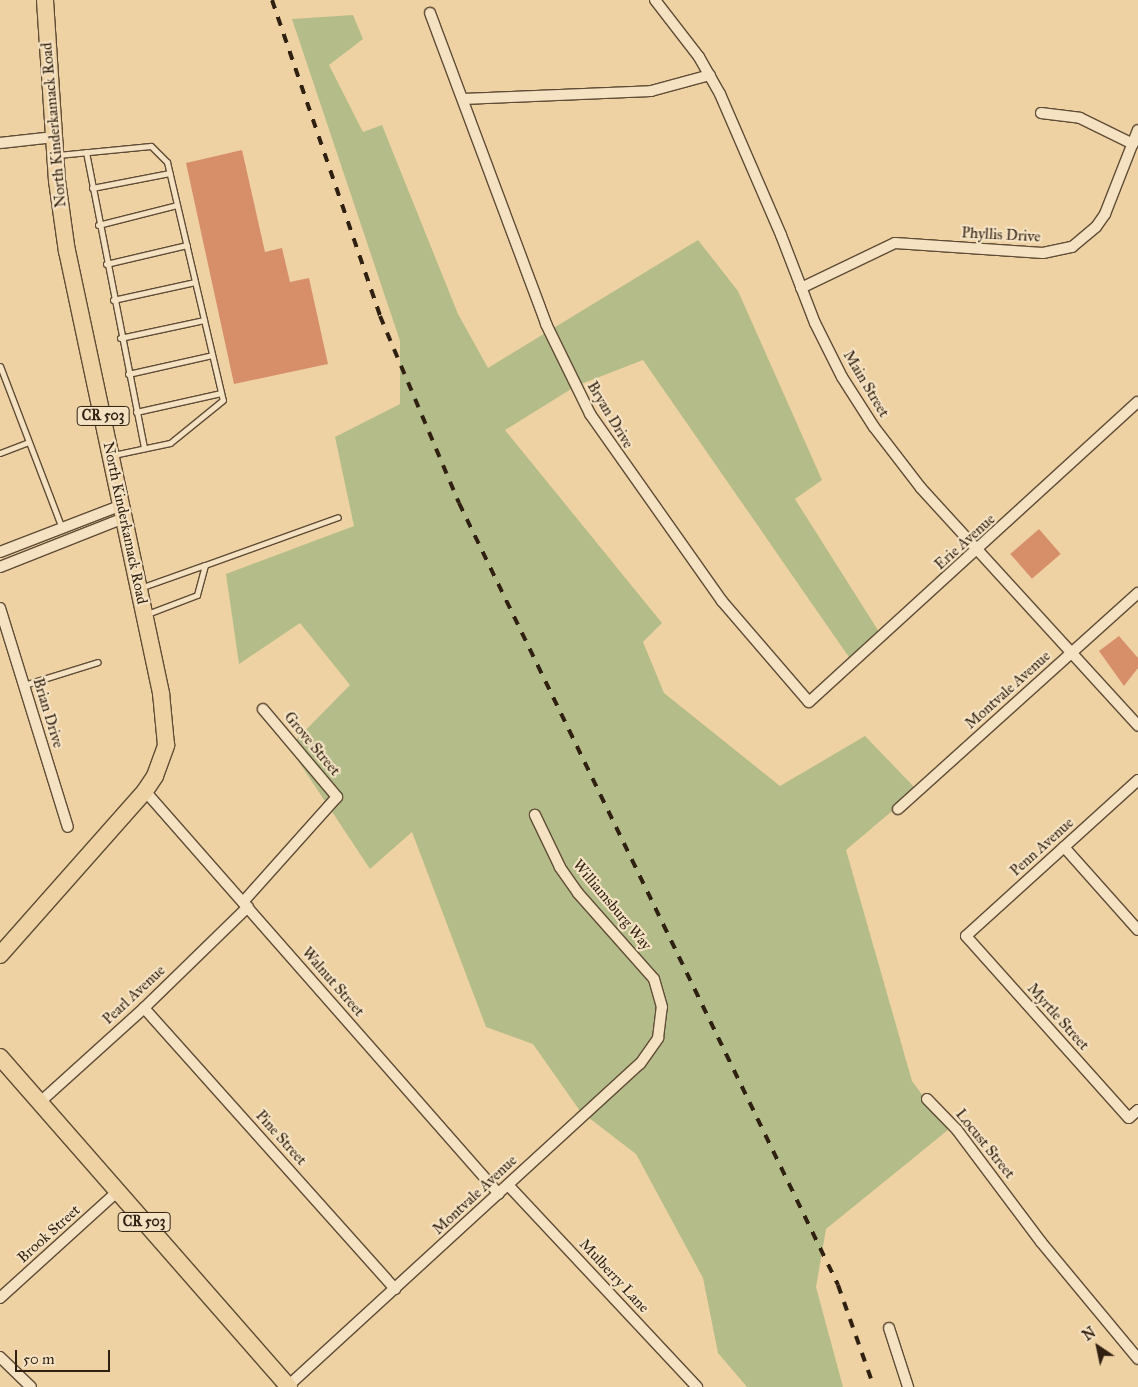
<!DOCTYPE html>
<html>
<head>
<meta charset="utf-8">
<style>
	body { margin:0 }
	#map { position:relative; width:1138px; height:1387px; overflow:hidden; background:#efd2a3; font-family:"IM FELL Great Primer",serif }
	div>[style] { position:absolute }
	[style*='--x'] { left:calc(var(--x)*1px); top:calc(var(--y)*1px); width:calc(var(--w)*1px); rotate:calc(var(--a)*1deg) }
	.green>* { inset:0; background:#b4bd89 }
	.building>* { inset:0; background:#d78f69; transform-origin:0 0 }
	.roads { filter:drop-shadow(1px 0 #5f4c36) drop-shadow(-1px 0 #5f4c36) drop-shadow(0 1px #5f4c36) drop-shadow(0 -1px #5f4c36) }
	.service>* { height:5px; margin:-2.5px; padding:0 2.5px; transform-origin:2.5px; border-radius:2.5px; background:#f5e2c3 }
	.minor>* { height:10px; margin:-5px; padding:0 5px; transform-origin:5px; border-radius:5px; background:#f5e2c3 }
	.primary>* { height:16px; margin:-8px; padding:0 8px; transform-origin:8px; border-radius:8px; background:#efd2a3 }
	.rail>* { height:4px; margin-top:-2px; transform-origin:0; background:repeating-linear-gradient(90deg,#2f2011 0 9px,transparent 0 18px) }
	span { translate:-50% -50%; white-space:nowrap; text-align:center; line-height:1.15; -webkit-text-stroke:4.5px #f5e2c3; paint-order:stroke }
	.shield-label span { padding:1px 4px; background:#f5e2c3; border:1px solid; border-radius:4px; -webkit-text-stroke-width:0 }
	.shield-label { font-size:14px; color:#2f2011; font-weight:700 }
	.street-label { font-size:15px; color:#2f2011 }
	.north { position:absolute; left:1073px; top:1322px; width:50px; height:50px; -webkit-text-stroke:4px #f5e2c3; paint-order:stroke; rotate:326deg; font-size:14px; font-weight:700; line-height:20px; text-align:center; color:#2f2011 }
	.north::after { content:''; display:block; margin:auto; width:18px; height:22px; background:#2f2011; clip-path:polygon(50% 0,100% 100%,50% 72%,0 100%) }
	.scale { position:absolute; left:15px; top:1350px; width:95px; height:22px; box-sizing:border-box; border:2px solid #2f2011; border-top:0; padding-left:6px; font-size:15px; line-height:18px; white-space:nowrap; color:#2f2011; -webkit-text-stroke:4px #f5e2c3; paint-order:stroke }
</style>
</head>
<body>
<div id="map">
	<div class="green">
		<div style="clip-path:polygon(353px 15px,363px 39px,329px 65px,363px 132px,382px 125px,458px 314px,488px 368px,698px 240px,738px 291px,822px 480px,795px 499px,881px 635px,853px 663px,643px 360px,576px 386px,505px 430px,662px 623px,643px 642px,664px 693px,780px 786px,865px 736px,917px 790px,846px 850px,912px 1081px,948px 1130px,826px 1229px,816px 1287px,843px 1387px,747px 1387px,718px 1353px,703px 1278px,636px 1154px,580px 1111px,533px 1044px,486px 1027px,412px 832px,370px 869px,289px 747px,350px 685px,300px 623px,239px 664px,226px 574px,354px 526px,335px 437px,400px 404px,400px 341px,292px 19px)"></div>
	</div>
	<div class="building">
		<div style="clip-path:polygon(242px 150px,265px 252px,282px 248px,290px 282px,309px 278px,328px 364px,234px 384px,186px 163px)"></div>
		<div style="left:1039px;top:529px;width:33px;height:38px;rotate:49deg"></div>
		<div style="clip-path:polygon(1119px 636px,1138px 658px,1138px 668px,1124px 686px,1099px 651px)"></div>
	</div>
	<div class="roads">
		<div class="service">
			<div style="--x:86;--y:152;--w:302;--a:78.9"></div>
			<div style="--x:58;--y:155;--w:93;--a:-5.5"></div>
			<div style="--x:151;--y:146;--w:23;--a:45"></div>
			<div style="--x:167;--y:162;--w:244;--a:76.8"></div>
			<div style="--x:223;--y:400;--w:68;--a:140.9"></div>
			<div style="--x:170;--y:443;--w:58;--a:168.1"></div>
			<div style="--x:92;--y:188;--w:79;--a:-10.9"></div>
			<div style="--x:98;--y:225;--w:81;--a:-14.2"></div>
			<div style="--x:106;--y:264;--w:83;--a:-13.2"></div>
			<div style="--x:113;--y:300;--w:84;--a:-12.4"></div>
			<div style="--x:120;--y:338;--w:86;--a:-12.1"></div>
			<div style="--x:0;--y:366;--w:173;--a:69.1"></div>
			<div style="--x:128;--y:374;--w:86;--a:-12.7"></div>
			<div style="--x:136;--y:412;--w:87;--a:-12.6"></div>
			<div style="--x:0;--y:453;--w:30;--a:-21"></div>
			<div style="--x:205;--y:565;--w:141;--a:-19.8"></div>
			<div style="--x:140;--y:588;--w:69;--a:-19.5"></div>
			<div style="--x:205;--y:565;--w:31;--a:105"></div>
			<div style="--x:197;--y:595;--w:53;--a:159.2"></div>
			<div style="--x:24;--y:685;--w:77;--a:-17.3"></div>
		</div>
		<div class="minor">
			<div style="--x:655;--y:0;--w:72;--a:52.3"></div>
			<div style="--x:699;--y:57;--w:43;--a:60.4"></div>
			<div style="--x:720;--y:94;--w:154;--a:66.6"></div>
			<div style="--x:781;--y:235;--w:94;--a:68.9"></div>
			<div style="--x:815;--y:323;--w:60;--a:63.4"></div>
			<div style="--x:842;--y:377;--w:59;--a:57.4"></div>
			<div style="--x:874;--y:427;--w:77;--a:52.4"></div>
			<div style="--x:921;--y:488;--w:322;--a:47.6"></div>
			<div style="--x:430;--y:13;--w:332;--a:69.5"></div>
			<div style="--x:546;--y:324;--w:100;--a:63.9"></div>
			<div style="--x:590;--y:414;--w:229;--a:54.8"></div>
			<div style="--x:722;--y:601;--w:133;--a:49.3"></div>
			<div style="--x:809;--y:702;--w:445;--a:-42.4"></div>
			<div style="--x:463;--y:99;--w:188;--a:-2.4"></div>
			<div style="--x:651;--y:91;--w:61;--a:-15.2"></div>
			<div style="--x:1041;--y:113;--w:39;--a:7"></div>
			<div style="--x:1080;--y:118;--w:59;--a:26.1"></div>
			<div style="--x:0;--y:143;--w:54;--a:-6.3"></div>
			<div style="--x:801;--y:288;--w:104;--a:-25.6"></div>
			<div style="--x:895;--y:243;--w:148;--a:3.9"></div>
			<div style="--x:1043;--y:253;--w:30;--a:-12"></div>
			<div style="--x:1072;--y:247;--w:31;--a:-40"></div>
			<div style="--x:1096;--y:227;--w:16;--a:-55"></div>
			<div style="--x:1105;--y:214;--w:90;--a:-68.6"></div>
			<div style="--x:0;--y:552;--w:131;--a:-21.1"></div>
			<div style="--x:0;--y:567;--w:133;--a:-21.6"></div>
			<div style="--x:0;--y:608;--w:229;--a:72.8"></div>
			<div style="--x:1138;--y:780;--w:232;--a:137.8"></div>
			<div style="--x:966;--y:936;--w:244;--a:48.2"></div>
			<div style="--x:1129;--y:1118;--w:12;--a:-42"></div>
			<div style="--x:145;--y:791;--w:536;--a:48.7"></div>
			<div style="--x:898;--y:809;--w:323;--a:-42"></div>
			<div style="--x:1064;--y:847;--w:111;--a:48.3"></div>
			<div style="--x:243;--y:902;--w:141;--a:-48.2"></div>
			<div style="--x:337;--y:797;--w:115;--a:-130.1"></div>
			<div style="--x:144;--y:1008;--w:377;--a:48.2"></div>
			<div style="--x:927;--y:1099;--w:43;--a:45.9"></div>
			<div style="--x:957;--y:1130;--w:140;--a:53.1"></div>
			<div style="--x:1041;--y:1242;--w:152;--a:50.3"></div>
			<div style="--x:39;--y:1103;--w:142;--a:-42.1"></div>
			<div style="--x:144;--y:1008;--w:145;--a:-44.2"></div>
			<div style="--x:508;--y:1185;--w:277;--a:46.9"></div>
			<div style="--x:0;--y:1298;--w:158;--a:-42.2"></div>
			<div style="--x:889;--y:1328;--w:62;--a:72.1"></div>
			<div style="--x:0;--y:1357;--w:43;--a:44.1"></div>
			<div style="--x:288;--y:1386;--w:477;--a:-42.5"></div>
			<div style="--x:640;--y:1064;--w:32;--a:-55"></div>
			<div style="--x:658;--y:1038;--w:31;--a:-83"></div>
			<div style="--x:662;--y:1007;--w:29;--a:-106"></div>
			<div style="--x:654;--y:979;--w:115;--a:-131.5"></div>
			<div style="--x:578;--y:893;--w:32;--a:-125"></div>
			<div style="--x:560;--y:867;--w:58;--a:-115.7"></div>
		</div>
		<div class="primary">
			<div style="--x:0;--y:955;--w:219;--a:-48.5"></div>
			<div style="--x:145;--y:791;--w:18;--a:-56"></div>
			<div style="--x:155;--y:776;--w:33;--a:-70"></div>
			<div style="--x:166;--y:745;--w:52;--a:-95.5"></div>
			<div style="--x:161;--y:693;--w:451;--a:-102"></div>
			<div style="--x:67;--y:252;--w:72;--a:-98"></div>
			<div style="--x:57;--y:181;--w:181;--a:-93.8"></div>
			<div style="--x:0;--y:1057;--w:439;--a:48.8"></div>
		</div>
	</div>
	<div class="rail">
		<div style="--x:272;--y:0;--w:334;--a:71.1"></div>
		<div style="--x:380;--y:316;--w:203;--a:67.1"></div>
		<div style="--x:459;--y:503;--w:869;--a:64.14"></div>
		<div style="--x:838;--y:1285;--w:108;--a:70.6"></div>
	</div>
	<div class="shield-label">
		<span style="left:103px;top:416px">CR 503</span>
		<span style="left:144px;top:1222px">CR 503</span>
	</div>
	<div class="street-label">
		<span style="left:54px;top:125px;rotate:-95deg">North Kinderkamack Road</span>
		<span style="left:1001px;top:235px;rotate:3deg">Phyllis Drive</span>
		<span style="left:866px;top:384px;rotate:59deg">Main Street</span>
		<span style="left:610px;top:415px;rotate:59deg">Bryan Drive</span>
		<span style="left:125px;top:523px;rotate:78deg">North Kinderkamack Road</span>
		<span style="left:965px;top:542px;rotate:-42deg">Erie Avenue</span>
		<span style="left:1008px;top:690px;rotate:-42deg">Montvale Avenue</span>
		<span style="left:48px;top:713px;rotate:73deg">Brian Drive</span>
		<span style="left:312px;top:744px;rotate:50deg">Grove Street</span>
		<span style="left:1042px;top:847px;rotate:-42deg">Penn Avenue</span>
		<span style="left:612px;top:905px;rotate:50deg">Williamsburg Way</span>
		<span style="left:333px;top:982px;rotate:49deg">Walnut Street</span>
		<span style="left:134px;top:995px;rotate:-43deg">Pearl Avenue</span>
		<span style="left:1058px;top:1017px;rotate:48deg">Myrtle Street</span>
		<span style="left:281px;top:1138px;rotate:48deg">Pine Street</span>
		<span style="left:985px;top:1144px;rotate:51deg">Locust Street</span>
		<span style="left:475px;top:1195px;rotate:-43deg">Montvale Avenue</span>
		<span style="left:49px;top:1234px;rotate:-42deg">Brook Street</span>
		<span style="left:614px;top:1276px;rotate:47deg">Mulberry Lane</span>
	</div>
	<div class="north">N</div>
	<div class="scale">50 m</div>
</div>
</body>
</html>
